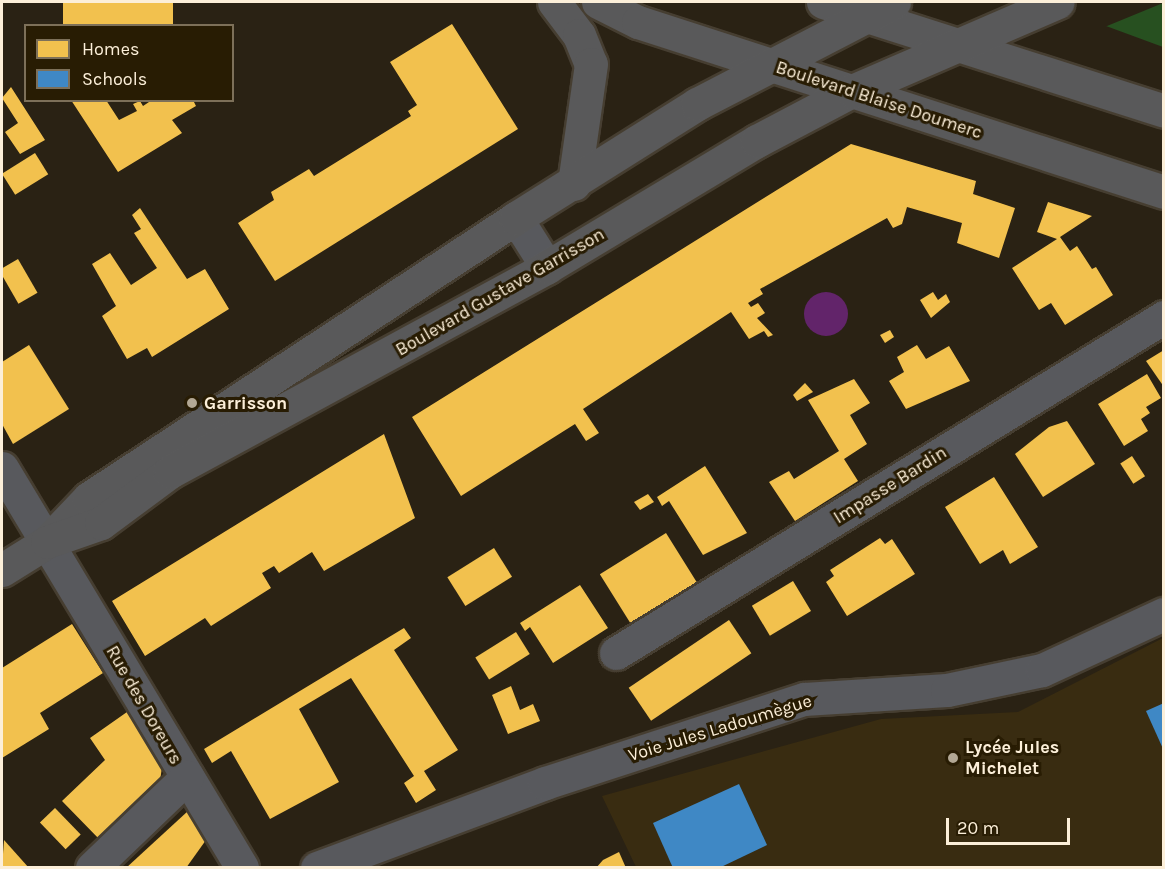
<!DOCTYPE html>
<html>
<head>
<meta charset="utf-8">
<style>
	body { margin:0 }
	#map { position:relative; width:1165px; height:869px; overflow:hidden; background:#2a2214; font-family:Karla,sans-serif }
	div>[style] { position:absolute }
	[style*='--x'] { left:calc(var(--x)*1px); top:calc(var(--y)*1px); width:calc(var(--w)*1px); rotate:calc(var(--a)*1deg) }
	.built>* { inset:0; background:#392c11 }
	.green>* { inset:0; background:#275020 }
	.water>* { inset:0; background:#62246a }
	.round { border-radius:50% }
	.homes>* { inset:0; background:#f2c14e; transform-origin:0 0 }
	.schools>* { inset:0; background:#3f88c5 }
	.roads { filter:drop-shadow(2px 0 #463e31) drop-shadow(-2px 0 #463e31) drop-shadow(0 2px #463e31) drop-shadow(0 -2px #463e31) }
	.minor>* { height:33px; margin:-16.5px; padding:0 16.5px; transform-origin:16.5px; border-radius:16.5px; background:#58595d }
	.major>* { height:33px; margin:-16.5px; padding:0 16.5px; transform-origin:16.5px; border-radius:16.5px; background:#59595a }
	.dots>* { width:16px; height:16px; translate:-50% -50%; box-sizing:border-box; border:3px solid #281c03; border-radius:50% }
	span { translate:-50% -50%; white-space:nowrap; text-align:center; line-height:1.15; -webkit-text-stroke:6px #281c03; paint-order:stroke }
	.street-label { font-size:18px; color:#fcefd9 }
	.poi-label { font-size:18px; color:#fcefd9; font-weight:700 }
	.left { translate:0 -50%; text-align:left }
	.frame { position:absolute; inset:0; border:3px solid #fcefd9; pointer-events:none }
	.legend { position:absolute; left:24px; top:24px; width:210px; height:78px; box-sizing:border-box; background:#281c03; border:2px solid #7d7059; margin:0; padding:8px 10px; list-style:none; font-size:18px; color:#fcefd9 }
	.legend li { display:flex; align-items:center; gap:12px; height:30px }
	.legend b { width:30px; border:2px solid #7d7059 }
	.scale { position:absolute; left:946px; top:818px; width:124px; height:27px; box-sizing:border-box; border:3px solid #fcefd9; border-top:0; padding-left:8px; font-size:18px; line-height:21px; white-space:nowrap; color:#fcefd9; -webkit-text-stroke:4px #281c03; paint-order:stroke }
</style>
</head>
<body>
<div id="map">
	<div class="built">
		<div style="clip-path:polygon(1163px 638px,1163px 867px,636px 867px,602px 796px,881px 719px,1018px 712px)"></div>
	</div>
	<div class="green">
		<div style="clip-path:polygon(1163px 3px,1163px 47px,1106px 26px,1107px 26px)"></div>
	</div>
	<div class="water">
		<div class="round" style="left:804px;top:292px;width:44px;height:44px"></div>
	</div>
	<div class="homes">
		<div style="left:63px;top:2px;width:110px;height:25px"></div>
		<div style="clip-path:polygon(452px 24px,518px 129px,275px 281px,238px 223px,274px 200px,271px 192px,309px 169px,314px 176px,411px 116px,408px 111px,417px 105px,390px 62px)"></div>
		<div style="clip-path:polygon(11px 87px,45px 140px,20px 154px,5px 132px,18px 123px,2px 98px)"></div>
		<div style="clip-path:polygon(71px 100px,106px 100px,119px 120px,137px 111px,133px 104px,140px 101px,143px 106px,152px 100px,193px 100px,196px 106px,172px 120px,182px 133px,118px 172px)"></div>
		<div style="clip-path:polygon(851px 144px,976px 181px,973px 194px,1015px 208px,999px 258px,957px 243px,962px 223px,907px 207px,902px 224px,893px 228px,887px 218px,760px 289px,763px 294px,748px 303px,751px 307px,758px 303px,765px 313px,757px 318px,773px 335px,768px 337px,764px 331px,749px 339px,731px 312px,583px 409px,599px 433px,586px 441px,575px 424px,461px 496px,412px 417px)"></div>
		<div style="left:35px;top:153px;width:25px;height:39px;rotate:58deg"></div>
		<div style="clip-path:polygon(1048px 202px,1092px 216px,1060px 237px,1070px 251px,1077px 246px,1092px 269px,1096px 267px,1113px 295px,1065px 325px,1051px 303px,1039px 310px,1012px 268px,1057px 239px,1037px 232px)"></div>
		<div style="clip-path:polygon(140px 208px,187px 279px,205px 269px,229px 309px,152px 357px,147px 348px,127px 359px,102px 316px,116px 306px,92px 264px,110px 253px,131px 285px,157px 268px,134px 233px,141px 229px,132px 215px)"></div>
		<div style="left:18px;top:259px;width:39px;height:22px;rotate:60deg"></div>
		<div style="clip-path:polygon(933px 292px,938px 300px,946px 294px,950px 302px,931px 318px,920px 300px)"></div>
		<div style="clip-path:polygon(890px 330px,894px 337px,885px 343px,880px 335px)"></div>
		<div style="clip-path:polygon(29px 345px,69px 409px,13px 444px,2px 424px,2px 362px)"></div>
		<div style="clip-path:polygon(917px 345px,926px 359px,949px 346px,970px 381px,906px 409px,889px 381px,904px 372px,897px 357px)"></div>
		<div style="clip-path:polygon(1164px 350px,1164px 387px,1146px 361px)"></div>
		<div style="clip-path:polygon(1147px 374px,1161px 398px,1146px 407px,1150px 413px,1141px 419px,1148px 431px,1124px 446px,1098px 404px)"></div>
		<div style="clip-path:polygon(854px 379px,870px 403px,850px 415px,867px 444px,844px 459px,858px 481px,795px 521px,769px 482px,789px 471px,794px 479px,839px 451px,808px 400px)"></div>
		<div style="clip-path:polygon(805px 383px,813px 392px,797px 401px,793px 395px)"></div>
		<div style="clip-path:polygon(1067px 421px,1095px 464px,1043px 497px,1015px 454px,1049px 427px)"></div>
		<div style="clip-path:polygon(384px 434px,415px 518px,324px 571px,312px 552px,279px 573px,274px 566px,262px 573px,271px 588px,211px 626px,205px 618px,145px 656px,112px 601px)"></div>
		<div style="left:1132px;top:456px;width:24px;height:14px;rotate:57deg"></div>
		<div style="clip-path:polygon(705px 466px,747px 533px,703px 555px,669px 501px,662px 506px,657px 497px)"></div>
		<div style="clip-path:polygon(994px 477px,1038px 547px,1010px 564px,1003px 550px,980px 564px,945px 507px)"></div>
		<div style="clip-path:polygon(648px 494px,654px 502px,640px 510px,634px 502px)"></div>
		<div style="left:666px;top:533px;width:59px;height:78px;rotate:58deg"></div>
		<div style="clip-path:polygon(880px 538px,885px 544px,892px 539px,915px 574px,847px 616px,826px 582px,834px 576px,830px 570px)"></div>
		<div style="left:494px;top:548px;width:34px;height:55px;rotate:58deg"></div>
		<div style="left:793px;top:581px;width:35px;height:48px;rotate:59deg"></div>
		<div style="clip-path:polygon(580px 585px,608px 628px,553px 663px,530px 627px,525px 631px,520px 623px)"></div>
		<div style="left:729px;top:620px;width:40px;height:121px;rotate:56deg"></div>
		<div style="clip-path:polygon(72px 624px,103px 673px,40px 713px,49px 729px,2px 758px,2px 668px)"></div>
		<div style="clip-path:polygon(404px 628px,411px 638px,394px 650px,458px 750px,424px 771px,436px 790px,416px 803px,404px 783px,414px 776px,351px 678px,299px 709px,339px 782px,270px 819px,231px 751px,212px 763px,204px 749px)"></div>
		<div style="left:516px;top:632px;width:26px;height:48px;rotate:58deg"></div>
		<div style="clip-path:polygon(511px 686px,520px 710px,533px 704px,540px 721px,508px 734px,492px 695px)"></div>
		<div style="clip-path:polygon(127px 712px,162px 767px,160px 781px,100px 840px,62px 801px,105px 760px,90px 738px)"></div>
		<div style="left:55px;top:808px;width:37px;height:21px;rotate:46deg"></div>
		<div style="clip-path:polygon(188px 811px,206px 840px,186px 868px,126px 868px)"></div>
		<div style="clip-path:polygon(4px 840px,29px 868px,2px 868px)"></div>
		<div style="clip-path:polygon(619px 852px,626px 868px,596px 868px,603px 860px)"></div>
	</div>
	<div class="schools">
		<div style="clip-path:polygon(1164px 703px,1164px 751px,1146px 711px)"></div>
		<div style="clip-path:polygon(739px 784px,767px 845px,719px 868px,673px 868px,653px 823px)"></div>
	</div>
	<div class="roads">
		<div class="minor">
			<div style="--x:516;--y:218;--w:58;--a:57.7"></div>
			<div style="--x:2;--y:468;--w:466;--a:59"></div>
			<div style="--x:616;--y:653;--w:643;--a:-31.51"></div>
			<div style="--x:92;--y:868;--w:132;--a:-43.8"></div>
			<div style="--x:317;--y:868;--w:243;--a:-20.4"></div>
			<div style="--x:545;--y:783;--w:272;--a:-18"></div>
			<div style="--x:804;--y:699;--w:143;--a:-3.6"></div>
			<div style="--x:947;--y:690;--w:97;--a:-11.9"></div>
			<div style="--x:1042;--y:670;--w:134;--a:-24.7"></div>
		</div>
		<div class="major">
			<div style="--x:554;--y:2;--w:41;--a:52.9"></div>
			<div style="--x:579;--y:35;--w:31;--a:68"></div>
			<div style="--x:591;--y:64;--w:121;--a:98.1"></div>
			<div style="--x:598;--y:2;--w:45;--a:26.6"></div>
			<div style="--x:638;--y:22;--w:553;--a:17.91"></div>
			<div style="--x:823;--y:2;--w:358;--a:17.7"></div>
			<div style="--x:50;--y:539;--w:57;--a:-46.4"></div>
			<div style="--x:89;--y:498;--w:511;--a:-33.25"></div>
			<div style="--x:516;--y:218;--w:214;--a:-32.2"></div>
			<div style="--x:697;--y:104;--w:222;--a:-27.4"></div>
			<div style="--x:2;--y:570;--w:53;--a:-31.9"></div>
			<div style="--x:47;--y:542;--w:57;--a:-19.4"></div>
			<div style="--x:101;--y:523;--w:86;--a:-36.5"></div>
			<div style="--x:170;--y:472;--w:429;--a:-28.5"></div>
			<div style="--x:547;--y:267;--w:245;--a:-31"></div>
			<div style="--x:757;--y:141;--w:107;--a:-27.8"></div>
			<div style="--x:852;--y:91;--w:224;--a:-23.4"></div>
		</div>
	</div>
	<div class="dots">
		<div style="left:192px;top:403px;background:#b2a794"></div>
		<div style="left:953px;top:758px;background:#b2a794"></div>
	</div>
	<div class="street-label">
		<span style="left:879px;top:100px;rotate:18deg">Boulevard Blaise Doumerc</span>
		<span style="left:500px;top:292px;rotate:-30deg">Boulevard Gustave Garrisson</span>
		<span style="left:890px;top:485px;rotate:-32deg">Impasse Bardin</span>
		<span style="left:144px;top:705px;rotate:60deg">Rue des Doreurs</span>
		<span style="left:720px;top:728px;rotate:-17deg">Voie Jules Ladoumègue</span>
	</div>
	<div class="poi-label">
		<span class="left" style="left:204px;top:403px">Garrisson</span>
		<span class="left" style="left:965px;top:758px">Lycée Jules<br>Michelet</span>
	</div>
	<div class="frame"></div>
	<ul class="legend">
	<li><b style="height:16px;background:#f2c14e"></b>Homes</li>
	<li><b style="height:16px;background:#3f88c5"></b>Schools</li>
	</ul>
	<div class="scale">20 m</div>
</div>
</body>
</html>
